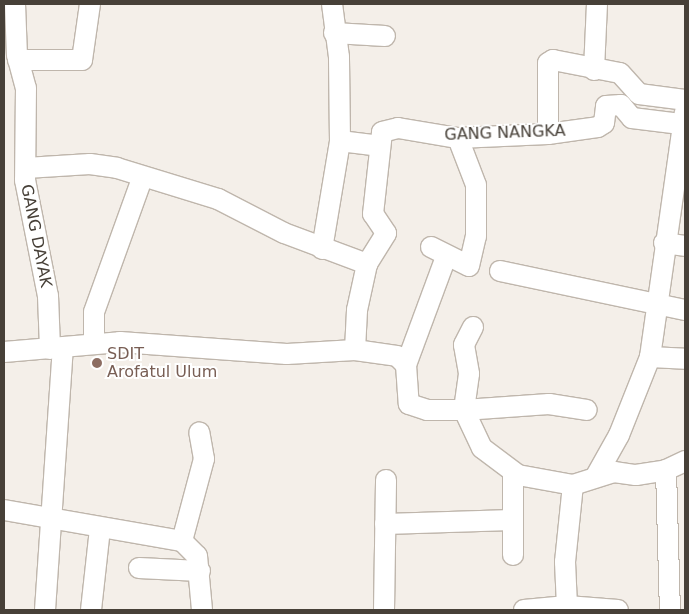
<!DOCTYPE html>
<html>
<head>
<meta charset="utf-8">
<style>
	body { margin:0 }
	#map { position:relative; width:689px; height:614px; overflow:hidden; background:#f4efe9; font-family:"DejaVu Sans",sans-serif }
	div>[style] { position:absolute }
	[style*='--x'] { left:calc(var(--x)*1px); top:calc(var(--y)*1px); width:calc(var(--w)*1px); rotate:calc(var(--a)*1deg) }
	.roads { filter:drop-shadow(1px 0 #bfb6ac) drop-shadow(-1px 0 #bfb6ac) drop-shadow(0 1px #bfb6ac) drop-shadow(0 -1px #bfb6ac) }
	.minor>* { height:20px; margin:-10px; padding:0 10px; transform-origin:10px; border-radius:10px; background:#fff }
	.dots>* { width:14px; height:14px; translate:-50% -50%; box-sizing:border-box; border:2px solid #fff; border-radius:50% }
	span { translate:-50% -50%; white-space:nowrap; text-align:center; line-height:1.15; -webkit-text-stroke:4px #fff; paint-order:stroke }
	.street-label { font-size:16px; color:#474038 }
	.education-label { font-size:16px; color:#785e54 }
	.left { translate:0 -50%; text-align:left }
	.frame { position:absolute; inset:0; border:5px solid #474038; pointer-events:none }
</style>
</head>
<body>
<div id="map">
	<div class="roads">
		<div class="minor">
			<div style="--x:15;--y:4;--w:51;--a:87.8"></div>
			<div style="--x:17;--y:55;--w:34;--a:75"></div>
			<div style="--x:26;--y:88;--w:92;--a:90.6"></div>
			<div style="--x:25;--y:180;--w:118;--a:78.8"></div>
			<div style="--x:48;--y:296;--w:53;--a:87.8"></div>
			<div style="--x:334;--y:33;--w:51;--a:3.4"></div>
			<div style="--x:18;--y:60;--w:64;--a:0"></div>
			<div style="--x:82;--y:60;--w:57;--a:-81.9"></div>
			<div style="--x:594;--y:70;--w:66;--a:-87.4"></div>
			<div style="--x:548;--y:134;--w:71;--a:-90"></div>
			<div style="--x:548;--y:63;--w:6;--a:-31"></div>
			<div style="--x:553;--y:60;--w:68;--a:11"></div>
			<div style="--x:620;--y:73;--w:28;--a:48"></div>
			<div style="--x:639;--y:94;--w:46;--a:7.4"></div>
			<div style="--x:340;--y:141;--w:39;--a:7"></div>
			<div style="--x:26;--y:168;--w:64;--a:-3.6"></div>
			<div style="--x:90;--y:164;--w:27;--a:8"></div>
			<div style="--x:117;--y:168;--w:106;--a:17.1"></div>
			<div style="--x:218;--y:199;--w:74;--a:27.3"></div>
			<div style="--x:284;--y:233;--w:89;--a:20.5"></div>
			<div style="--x:664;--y:243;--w:21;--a:8"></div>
			<div style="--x:431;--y:247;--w:42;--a:26.6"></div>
			<div style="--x:469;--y:266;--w:31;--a:-77"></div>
			<div style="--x:476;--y:236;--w:51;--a:-90"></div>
			<div style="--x:476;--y:185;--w:50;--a:-111"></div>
			<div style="--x:322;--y:249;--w:109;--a:-80.5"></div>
			<div style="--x:340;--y:141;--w:84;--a:-90.7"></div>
			<div style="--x:339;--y:57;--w:53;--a:-97.5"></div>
			<div style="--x:500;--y:271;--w:189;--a:11.9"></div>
			<div style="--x:473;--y:327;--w:20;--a:117"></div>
			<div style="--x:464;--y:345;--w:29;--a:80"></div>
			<div style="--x:469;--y:374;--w:36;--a:98"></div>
			<div style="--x:464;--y:410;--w:85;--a:-4"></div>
			<div style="--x:549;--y:404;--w:38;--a:9"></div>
			<div style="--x:94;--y:344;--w:32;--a:-90"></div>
			<div style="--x:94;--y:312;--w:141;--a:-70.2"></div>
			<div style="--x:355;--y:350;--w:40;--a:-87.1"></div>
			<div style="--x:357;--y:310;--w:47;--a:-77.7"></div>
			<div style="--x:367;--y:264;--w:36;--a:-58"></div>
			<div style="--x:386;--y:233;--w:23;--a:-124"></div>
			<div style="--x:373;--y:214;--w:82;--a:-83.7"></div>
			<div style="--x:382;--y:132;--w:16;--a:-14"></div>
			<div style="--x:398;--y:128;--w:61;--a:9.5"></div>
			<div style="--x:458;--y:138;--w:90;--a:-2.5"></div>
			<div style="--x:548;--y:134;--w:50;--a:-8"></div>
			<div style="--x:598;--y:127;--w:7;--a:-34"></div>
			<div style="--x:604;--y:123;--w:17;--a:-83"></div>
			<div style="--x:606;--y:106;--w:15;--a:-4"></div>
			<div style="--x:621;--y:105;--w:17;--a:50"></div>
			<div style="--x:632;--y:118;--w:49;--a:7"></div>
			<div style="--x:4;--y:352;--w:116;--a:-4.9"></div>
			<div style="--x:120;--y:342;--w:167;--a:4.1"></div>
			<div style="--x:287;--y:354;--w:68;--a:-3.4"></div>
			<div style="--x:355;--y:350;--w:42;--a:8.1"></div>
			<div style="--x:397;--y:356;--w:13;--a:45"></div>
			<div style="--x:406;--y:365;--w:39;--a:86"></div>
			<div style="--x:409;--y:404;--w:19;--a:18"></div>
			<div style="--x:427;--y:410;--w:37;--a:0"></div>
			<div style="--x:464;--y:410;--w:42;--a:64.7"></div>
			<div style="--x:482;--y:448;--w:45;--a:36.9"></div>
			<div style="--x:518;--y:475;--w:56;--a:10.3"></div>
			<div style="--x:573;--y:485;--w:43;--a:-17.6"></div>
			<div style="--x:614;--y:472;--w:22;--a:8"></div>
			<div style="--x:636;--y:475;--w:30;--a:-9"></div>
			<div style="--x:666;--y:470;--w:21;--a:-25"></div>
			<div style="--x:650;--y:357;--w:35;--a:3"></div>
			<div style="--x:406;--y:365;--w:115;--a:-69.7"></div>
			<div style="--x:666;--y:470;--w:140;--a:88.4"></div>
			<div style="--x:513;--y:473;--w:82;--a:90"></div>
			<div style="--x:596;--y:476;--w:47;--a:-60.7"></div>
			<div style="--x:619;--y:435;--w:84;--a:-68.3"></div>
			<div style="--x:650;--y:357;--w:247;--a:-81.9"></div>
			<div style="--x:4;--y:510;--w:181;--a:9.9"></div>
			<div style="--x:182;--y:541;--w:21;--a:45"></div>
			<div style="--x:197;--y:556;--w:54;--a:84.7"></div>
			<div style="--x:385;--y:524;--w:127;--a:-1.8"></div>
			<div style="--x:182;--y:541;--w:85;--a:-75"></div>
			<div style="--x:204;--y:459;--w:27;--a:-100"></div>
			<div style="--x:139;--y:568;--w:61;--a:2.8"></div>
			<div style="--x:567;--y:606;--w:44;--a:-92.6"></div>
			<div style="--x:565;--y:562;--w:77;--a:-84.1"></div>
			<div style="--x:45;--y:610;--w:263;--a:-86.1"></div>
			<div style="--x:91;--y:610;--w:82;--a:-83.7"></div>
			<div style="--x:384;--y:610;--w:130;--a:-89.1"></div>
			<div style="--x:524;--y:610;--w:43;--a:-5.3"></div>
			<div style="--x:567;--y:606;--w:51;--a:4.5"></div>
		</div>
	</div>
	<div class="dots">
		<div style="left:97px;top:363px;background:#8d6e63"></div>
	</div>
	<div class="street-label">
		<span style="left:505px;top:133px;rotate:-2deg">GANG NANGKA</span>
		<span style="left:36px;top:236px;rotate:79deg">GANG DAYAK</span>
	</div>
	<div class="education-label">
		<span class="left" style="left:107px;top:363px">SDIT<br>Arofatul Ulum</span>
	</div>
	<div class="frame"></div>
</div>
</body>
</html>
